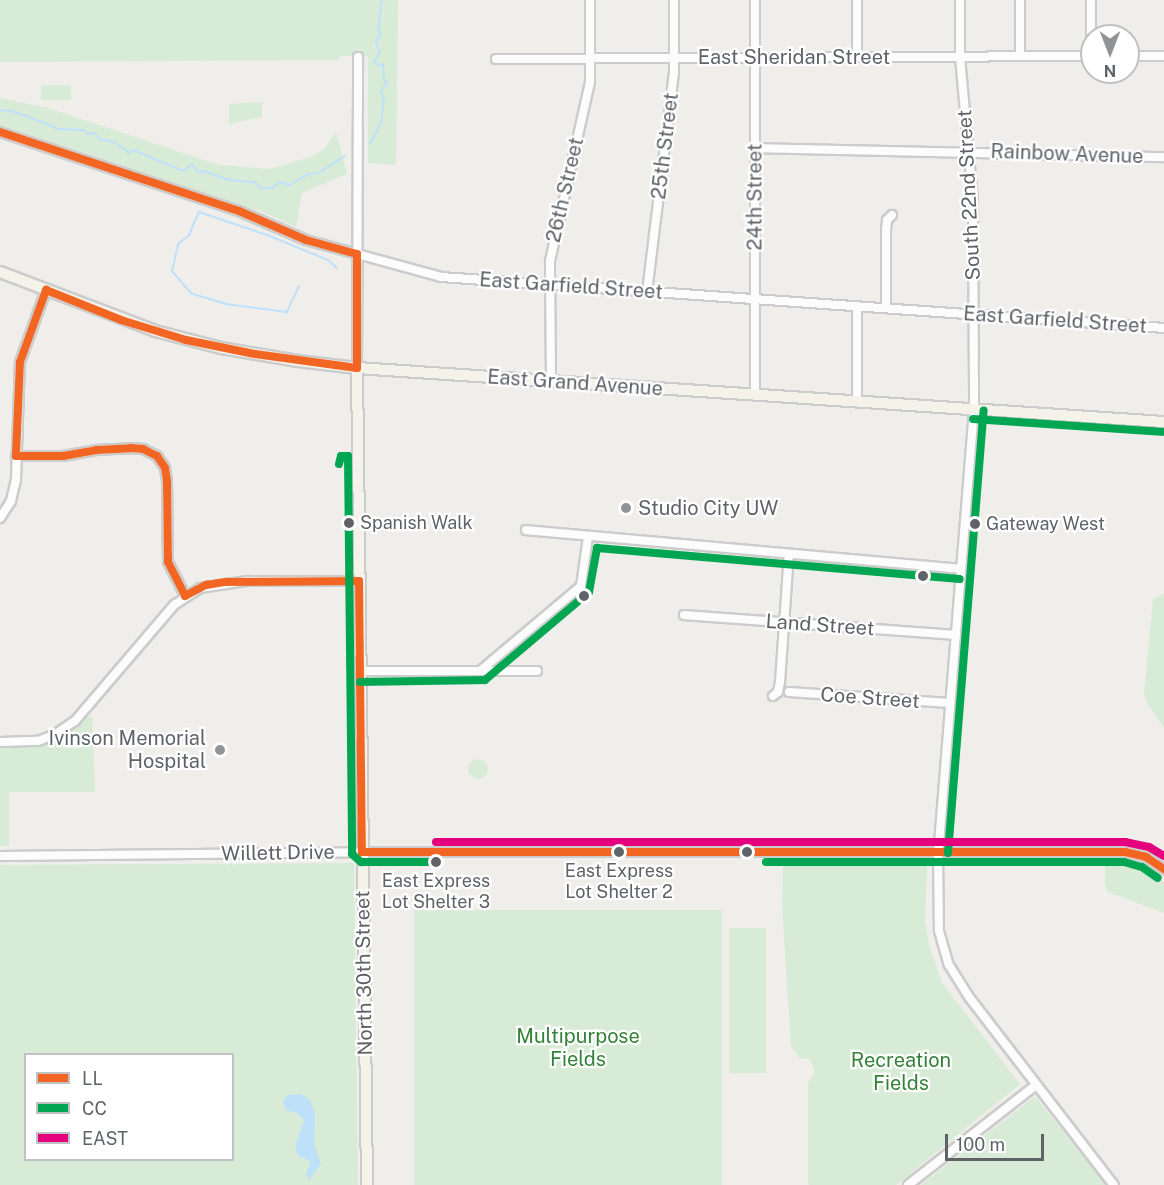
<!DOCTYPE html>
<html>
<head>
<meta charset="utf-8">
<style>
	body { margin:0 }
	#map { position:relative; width:1164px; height:1185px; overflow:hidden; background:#efeeea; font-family:"Public Sans",sans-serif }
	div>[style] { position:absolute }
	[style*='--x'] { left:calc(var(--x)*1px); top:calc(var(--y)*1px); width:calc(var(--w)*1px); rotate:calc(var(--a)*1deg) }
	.green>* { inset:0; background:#d8ebd6; transform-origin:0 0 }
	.round { border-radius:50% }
	.water>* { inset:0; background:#bfe0f9 }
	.stream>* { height:2px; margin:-1px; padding:0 1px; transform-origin:1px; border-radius:1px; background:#bfe0f9 }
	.roads { filter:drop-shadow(2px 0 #cbcccc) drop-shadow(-2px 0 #cbcccc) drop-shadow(0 2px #cbcccc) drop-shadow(0 -2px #cbcccc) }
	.minor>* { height:8px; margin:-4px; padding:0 4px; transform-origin:4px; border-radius:4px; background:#fdfcfc }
	.major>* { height:10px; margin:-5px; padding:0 5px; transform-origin:5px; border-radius:5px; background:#f4f2e9 }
	.bus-1>* { height:8px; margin:-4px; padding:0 4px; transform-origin:4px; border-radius:4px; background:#f26522 }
	.bus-2>* { height:8px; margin:-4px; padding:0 4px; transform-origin:4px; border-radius:4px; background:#00a651 }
	.bus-3>* { height:8px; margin:-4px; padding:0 4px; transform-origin:4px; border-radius:4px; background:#e5007d }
	.dots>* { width:16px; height:16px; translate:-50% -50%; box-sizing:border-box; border:3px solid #fff; border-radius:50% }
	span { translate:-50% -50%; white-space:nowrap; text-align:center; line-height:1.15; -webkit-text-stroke:4.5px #fff; paint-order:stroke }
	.bus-label { font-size:18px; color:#5f6368 }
	.left { translate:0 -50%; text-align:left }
	.street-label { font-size:20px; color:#5f6368 }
	.poi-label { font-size:20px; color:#5f6368 }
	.right { translate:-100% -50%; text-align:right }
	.park-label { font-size:20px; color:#348238 }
	.legend { position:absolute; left:24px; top:1053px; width:210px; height:108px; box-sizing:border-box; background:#fff; border:2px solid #bfc1c3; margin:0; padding:8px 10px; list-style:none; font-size:18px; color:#5f6368 }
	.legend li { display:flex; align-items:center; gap:12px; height:30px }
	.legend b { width:30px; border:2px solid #bfc1c3 }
	.north { position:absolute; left:1080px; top:24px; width:60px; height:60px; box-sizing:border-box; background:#fff; border:2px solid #bfc1c3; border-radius:50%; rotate:180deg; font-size:16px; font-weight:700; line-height:24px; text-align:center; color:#5f6368 }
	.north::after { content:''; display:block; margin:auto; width:21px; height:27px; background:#919496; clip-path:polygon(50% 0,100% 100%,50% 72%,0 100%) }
	.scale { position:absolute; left:945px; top:1134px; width:99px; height:27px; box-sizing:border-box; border:3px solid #5f6368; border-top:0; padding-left:8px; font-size:18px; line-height:21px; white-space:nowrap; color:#5f6368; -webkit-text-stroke:4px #fff; paint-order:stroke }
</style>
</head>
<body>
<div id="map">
	<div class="green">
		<div style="clip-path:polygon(0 0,398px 0,396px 165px,368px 163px,368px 56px,340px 56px,339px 60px,0 62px)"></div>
		<div style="left:71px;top:85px;width:15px;height:30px;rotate:90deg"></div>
		<div style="clip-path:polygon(0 98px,48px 108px,220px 165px,270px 169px,311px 157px,324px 149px,336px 132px,347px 174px,302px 193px,296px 227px,263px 212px,4px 126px,0 135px)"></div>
		<div style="clip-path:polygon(262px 102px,262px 117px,229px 124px,229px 104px)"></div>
		<div style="clip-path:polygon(1164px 593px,1164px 728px,1147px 703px,1144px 695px,1153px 600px)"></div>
		<div style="clip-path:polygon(88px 717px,92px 717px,95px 792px,9px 792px,9px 846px,0 846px,0 747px,48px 743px,74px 730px)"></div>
		<div class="round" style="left:468px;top:759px;width:20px;height:20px"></div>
		<div style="clip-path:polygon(1108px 862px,1135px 863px,1154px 872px,1164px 882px,1164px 913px,1108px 892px,1105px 885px,1105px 865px)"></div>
		<div style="clip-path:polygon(evenodd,354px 863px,358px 1185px,0 1185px,0 865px,354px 863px,26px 1054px,232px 1054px,232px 1160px,26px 1160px,26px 1054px)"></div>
		<div style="clip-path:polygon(783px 863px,927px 864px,925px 921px,929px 945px,942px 983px,1020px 1084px,896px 1185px,809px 1185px,808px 1183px,808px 1083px,815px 1073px,810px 1059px,800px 1058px,791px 1047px,782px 904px)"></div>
		<div style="left:722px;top:910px;width:275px;height:308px;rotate:90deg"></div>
		<div style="left:729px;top:928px;width:37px;height:145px"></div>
		<div style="clip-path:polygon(1033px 1098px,1037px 1099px,1107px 1185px,921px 1185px)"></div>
	</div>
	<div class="water">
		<div style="clip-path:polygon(301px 1094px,310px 1100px,315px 1113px,314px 1144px,321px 1164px,309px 1180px,306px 1174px,311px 1161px,298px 1156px,295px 1147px,304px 1120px,297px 1113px,286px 1110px,283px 1103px,287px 1095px)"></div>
	</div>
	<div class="stream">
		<div style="--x:0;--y:111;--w:7;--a:-8"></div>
		<div style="--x:7;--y:110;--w:18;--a:16"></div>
		<div style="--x:24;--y:115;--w:37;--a:22"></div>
		<div style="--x:58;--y:129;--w:26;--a:2"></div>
		<div style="--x:84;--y:130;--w:6;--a:45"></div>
		<div style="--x:88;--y:134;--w:6;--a:-9"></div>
		<div style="--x:94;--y:133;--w:8;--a:45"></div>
		<div style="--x:100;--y:139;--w:14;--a:12"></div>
		<div style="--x:114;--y:142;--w:19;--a:36"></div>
		<div style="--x:129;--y:153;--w:5;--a:-37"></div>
		<div style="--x:133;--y:150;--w:54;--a:22.8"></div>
		<div style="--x:183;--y:171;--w:11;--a:-38"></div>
		<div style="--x:192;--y:164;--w:10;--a:53"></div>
		<div style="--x:198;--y:172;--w:6;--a:-9"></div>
		<div style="--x:204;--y:171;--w:27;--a:20"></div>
		<div style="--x:229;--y:180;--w:25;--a:5"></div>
		<div style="--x:254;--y:182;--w:9;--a:41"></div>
		<div style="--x:261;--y:188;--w:11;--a:0"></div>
		<div style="--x:272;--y:188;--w:10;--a:-37"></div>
		<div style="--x:280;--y:182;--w:9;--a:18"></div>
		<div style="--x:289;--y:185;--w:23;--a:-29"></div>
		<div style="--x:309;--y:174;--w:9;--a:-6"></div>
		<div style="--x:318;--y:173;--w:32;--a:-32"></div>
		<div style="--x:370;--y:144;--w:24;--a:-62"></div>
		<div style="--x:381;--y:123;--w:23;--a:-83"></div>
		<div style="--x:384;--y:100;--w:9;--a:-111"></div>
		<div style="--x:381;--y:92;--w:12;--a:-59"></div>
		<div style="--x:387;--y:82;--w:4;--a:-146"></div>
		<div style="--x:384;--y:80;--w:16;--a:-94"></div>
		<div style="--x:383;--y:64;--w:6;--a:171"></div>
		<div style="--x:377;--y:65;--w:5;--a:-127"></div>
		<div style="--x:374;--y:61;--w:11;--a:-56"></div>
		<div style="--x:380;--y:52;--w:11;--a:-112"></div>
		<div style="--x:376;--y:42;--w:11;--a:-63"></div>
		<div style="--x:381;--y:32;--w:3;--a:-162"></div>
		<div style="--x:378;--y:31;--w:31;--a:-83"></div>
		<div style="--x:299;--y:286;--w:29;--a:115"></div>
		<div style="--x:287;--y:312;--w:62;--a:-172.5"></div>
		<div style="--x:226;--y:304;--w:37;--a:-163"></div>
		<div style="--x:191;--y:293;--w:29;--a:-131"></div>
		<div style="--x:172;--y:271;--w:28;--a:-77"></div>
		<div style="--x:178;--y:244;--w:14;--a:-39"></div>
		<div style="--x:189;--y:235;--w:25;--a:-67"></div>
		<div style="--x:199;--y:212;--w:72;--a:18.7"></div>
		<div style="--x:267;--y:235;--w:66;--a:22.3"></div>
		<div style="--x:328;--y:260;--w:12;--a:42"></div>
	</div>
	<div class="roads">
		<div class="minor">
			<div style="--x:755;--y:0;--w:395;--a:90"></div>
			<div style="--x:857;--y:0;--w:57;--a:90"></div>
			<div style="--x:960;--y:0;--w:57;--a:90"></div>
			<div style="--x:960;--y:57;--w:144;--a:84.8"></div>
			<div style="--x:973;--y:200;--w:209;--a:89.7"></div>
			<div style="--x:974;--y:409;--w:444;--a:94.6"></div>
			<div style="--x:938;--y:852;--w:79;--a:89.3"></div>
			<div style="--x:939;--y:931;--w:35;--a:74"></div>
			<div style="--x:949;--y:965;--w:38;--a:58"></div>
			<div style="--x:969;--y:997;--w:237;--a:52.4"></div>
			<div style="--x:1020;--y:0;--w:56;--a:90"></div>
			<div style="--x:1091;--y:56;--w:56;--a:-90"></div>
			<div style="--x:1128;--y:56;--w:36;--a:0"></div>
			<div style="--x:496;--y:59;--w:596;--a:-0.29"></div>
			<div style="--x:0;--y:132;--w:252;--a:18.3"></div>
			<div style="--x:239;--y:211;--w:73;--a:23.4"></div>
			<div style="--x:306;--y:240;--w:140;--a:15.3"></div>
			<div style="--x:441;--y:277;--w:725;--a:4.03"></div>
			<div style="--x:755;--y:148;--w:409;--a:1.3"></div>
			<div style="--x:647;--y:292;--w:222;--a:-83"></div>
			<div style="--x:674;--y:72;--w:72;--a:-90"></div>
			<div style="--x:886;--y:308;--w:78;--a:-90"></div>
			<div style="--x:886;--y:230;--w:10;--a:-84"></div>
			<div style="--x:887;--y:220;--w:7;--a:-45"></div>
			<div style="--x:357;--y:368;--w:311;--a:-89.8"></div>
			<div style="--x:551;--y:381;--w:120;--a:-90.5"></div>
			<div style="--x:550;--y:261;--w:183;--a:-77.4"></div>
			<div style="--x:590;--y:82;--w:82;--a:-90"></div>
			<div style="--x:857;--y:402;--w:96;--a:-90"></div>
			<div style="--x:16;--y:456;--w:47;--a:0"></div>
			<div style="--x:63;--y:456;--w:34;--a:-10"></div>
			<div style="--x:96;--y:450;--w:35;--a:-3"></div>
			<div style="--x:131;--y:448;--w:12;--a:5"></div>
			<div style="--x:143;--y:449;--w:16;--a:27"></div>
			<div style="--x:157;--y:456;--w:14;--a:56"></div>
			<div style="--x:165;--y:468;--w:13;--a:81"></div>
			<div style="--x:167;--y:481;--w:81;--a:89.3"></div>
			<div style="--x:168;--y:562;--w:38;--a:63"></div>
			<div style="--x:0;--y:518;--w:20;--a:-57"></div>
			<div style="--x:11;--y:501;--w:22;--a:-77"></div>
			<div style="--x:16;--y:480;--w:118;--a:-88.1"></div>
			<div style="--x:20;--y:362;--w:77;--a:-70.1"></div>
			<div style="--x:526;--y:530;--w:437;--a:5.1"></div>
			<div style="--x:684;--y:615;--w:273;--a:4.2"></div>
			<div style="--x:360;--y:671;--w:177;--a:0"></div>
			<div style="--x:480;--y:671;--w:132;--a:-40.1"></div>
			<div style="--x:581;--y:586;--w:49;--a:-81.9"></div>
			<div style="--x:789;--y:692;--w:161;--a:3.9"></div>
			<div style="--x:773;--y:696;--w:6;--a:-39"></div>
			<div style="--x:778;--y:692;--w:10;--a:-79"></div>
			<div style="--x:780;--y:682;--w:128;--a:-86"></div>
			<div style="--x:0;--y:742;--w:38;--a:-2"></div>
			<div style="--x:38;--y:741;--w:17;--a:-21"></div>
			<div style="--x:54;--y:735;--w:25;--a:-34"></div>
			<div style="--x:75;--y:721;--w:153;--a:-49.5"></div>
			<div style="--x:174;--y:605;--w:31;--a:-33"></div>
			<div style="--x:200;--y:588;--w:48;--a:-8.5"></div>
			<div style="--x:247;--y:581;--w:112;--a:0"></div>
			<div style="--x:0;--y:856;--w:362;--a:-0.6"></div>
			<div style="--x:362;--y:852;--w:763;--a:0"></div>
			<div style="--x:1125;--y:852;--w:22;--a:13"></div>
			<div style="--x:1146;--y:857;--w:22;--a:34"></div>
			<div style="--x:908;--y:1185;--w:162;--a:-38"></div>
		</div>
		<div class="major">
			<div style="--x:0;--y:272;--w:166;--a:20.8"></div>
			<div style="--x:155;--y:331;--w:68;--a:14.4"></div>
			<div style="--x:221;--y:348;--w:78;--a:9.6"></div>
			<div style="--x:298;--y:361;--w:59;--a:6.8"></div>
			<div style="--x:357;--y:368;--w:809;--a:3.83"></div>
			<div style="--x:357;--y:368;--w:817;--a:89.3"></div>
		</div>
	</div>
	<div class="bus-1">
		<div style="--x:0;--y:132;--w:252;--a:18.3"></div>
		<div style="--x:239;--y:211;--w:73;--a:23.4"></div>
		<div style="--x:306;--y:240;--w:53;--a:15.4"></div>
		<div style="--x:357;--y:254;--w:114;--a:90"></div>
		<div style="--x:46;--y:290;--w:81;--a:21.8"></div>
		<div style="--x:121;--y:320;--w:68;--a:17.1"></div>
		<div style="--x:186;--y:340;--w:70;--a:11.5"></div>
		<div style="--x:255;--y:354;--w:103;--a:7.8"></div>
		<div style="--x:16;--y:456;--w:47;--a:0"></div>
		<div style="--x:63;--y:456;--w:34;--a:-10"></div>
		<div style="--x:96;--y:450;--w:35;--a:-3"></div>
		<div style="--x:131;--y:448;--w:12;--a:5"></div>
		<div style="--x:143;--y:449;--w:16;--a:27"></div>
		<div style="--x:157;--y:456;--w:14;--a:56"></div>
		<div style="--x:165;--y:468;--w:13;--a:81"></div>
		<div style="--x:167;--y:481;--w:81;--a:89.3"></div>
		<div style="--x:168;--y:562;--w:38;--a:63"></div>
		<div style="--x:16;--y:456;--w:94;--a:-87.6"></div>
		<div style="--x:20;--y:362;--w:77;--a:-70.1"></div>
		<div style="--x:359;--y:581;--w:271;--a:89.4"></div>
		<div style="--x:185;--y:596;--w:24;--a:-28"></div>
		<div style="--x:206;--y:585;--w:20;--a:-9"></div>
		<div style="--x:226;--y:582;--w:133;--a:-0.4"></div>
		<div style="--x:362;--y:852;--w:763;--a:0"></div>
		<div style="--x:1125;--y:852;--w:22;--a:13"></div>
		<div style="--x:1146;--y:857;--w:22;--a:34"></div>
	</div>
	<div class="bus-2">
		<div style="--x:973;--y:419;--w:190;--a:3.9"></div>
		<div style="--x:339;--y:464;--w:8;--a:-76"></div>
		<div style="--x:341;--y:456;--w:7;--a:0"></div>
		<div style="--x:348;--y:456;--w:398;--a:89.4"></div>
		<div style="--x:352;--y:854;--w:12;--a:42"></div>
		<div style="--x:361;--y:862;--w:75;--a:0"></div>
		<div style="--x:360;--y:682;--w:125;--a:-0.9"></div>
		<div style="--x:485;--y:680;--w:136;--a:-40.2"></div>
		<div style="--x:589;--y:592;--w:45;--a:-79.7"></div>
		<div style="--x:597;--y:548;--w:364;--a:4.9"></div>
		<div style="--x:948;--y:853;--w:444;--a:-85.4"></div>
		<div style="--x:766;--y:862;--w:358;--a:0"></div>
		<div style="--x:1124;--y:862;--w:19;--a:16"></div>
		<div style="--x:1142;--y:867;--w:19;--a:35"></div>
	</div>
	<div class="bus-3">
		<div style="--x:436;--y:842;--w:689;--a:0"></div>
		<div style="--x:1125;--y:842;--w:25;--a:12"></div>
		<div style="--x:1149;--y:847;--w:17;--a:31"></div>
	</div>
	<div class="dots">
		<div style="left:626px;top:508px;background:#919496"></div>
		<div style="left:349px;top:523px;background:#5f6368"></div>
		<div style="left:975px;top:524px;background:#5f6368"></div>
		<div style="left:923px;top:576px;background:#5f6368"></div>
		<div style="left:584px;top:596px;background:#5f6368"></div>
		<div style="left:220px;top:750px;background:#919496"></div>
		<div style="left:619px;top:852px;background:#5f6368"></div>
		<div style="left:747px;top:852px;background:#5f6368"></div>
		<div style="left:436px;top:862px;background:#5f6368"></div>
	</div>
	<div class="bus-label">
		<span class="left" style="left:360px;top:523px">Spanish Walk</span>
		<span class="left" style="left:986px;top:524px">Gateway West</span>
		<span style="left:619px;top:882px">East Express<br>Lot Shelter 2</span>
		<span style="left:436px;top:892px">East Express<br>Lot Shelter 3</span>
	</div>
	<div class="street-label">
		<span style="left:794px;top:57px">East Sheridan Street</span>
		<span style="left:665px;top:146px;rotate:-83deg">25th Street</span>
		<span style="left:1067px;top:154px;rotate:2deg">Rainbow Avenue</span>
		<span style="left:565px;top:190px;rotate:-77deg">26th Street</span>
		<span style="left:969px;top:195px;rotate:-93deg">South 22nd Street</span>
		<span style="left:755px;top:197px;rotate:-90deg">24th Street</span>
		<span style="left:571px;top:286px;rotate:4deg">East Garfield Street</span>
		<span style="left:1055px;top:320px;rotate:4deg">East Garfield Street</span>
		<span style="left:575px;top:383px;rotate:4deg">East Grand Avenue</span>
		<span style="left:820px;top:625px;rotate:4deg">Land Street</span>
		<span style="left:870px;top:698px;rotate:4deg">Coe Street</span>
		<span style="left:278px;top:853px;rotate:-1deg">Willett Drive</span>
		<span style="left:364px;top:973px;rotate:-91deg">North 30th Street</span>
	</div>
	<div class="poi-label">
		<span class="left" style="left:638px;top:508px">Studio City UW</span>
		<span class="right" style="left:206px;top:750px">Ivinson Memorial<br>Hospital</span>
	</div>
	<div class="park-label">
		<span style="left:578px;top:1048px">Multipurpose<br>Fields</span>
		<span style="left:901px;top:1072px">Recreation<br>Fields</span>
	</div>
	<ul class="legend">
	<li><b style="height:8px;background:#f26522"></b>LL</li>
	<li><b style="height:8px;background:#00a651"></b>CC</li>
	<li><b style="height:8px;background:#e5007d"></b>EAST</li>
	</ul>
	<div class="north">N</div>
	<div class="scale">100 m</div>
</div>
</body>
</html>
